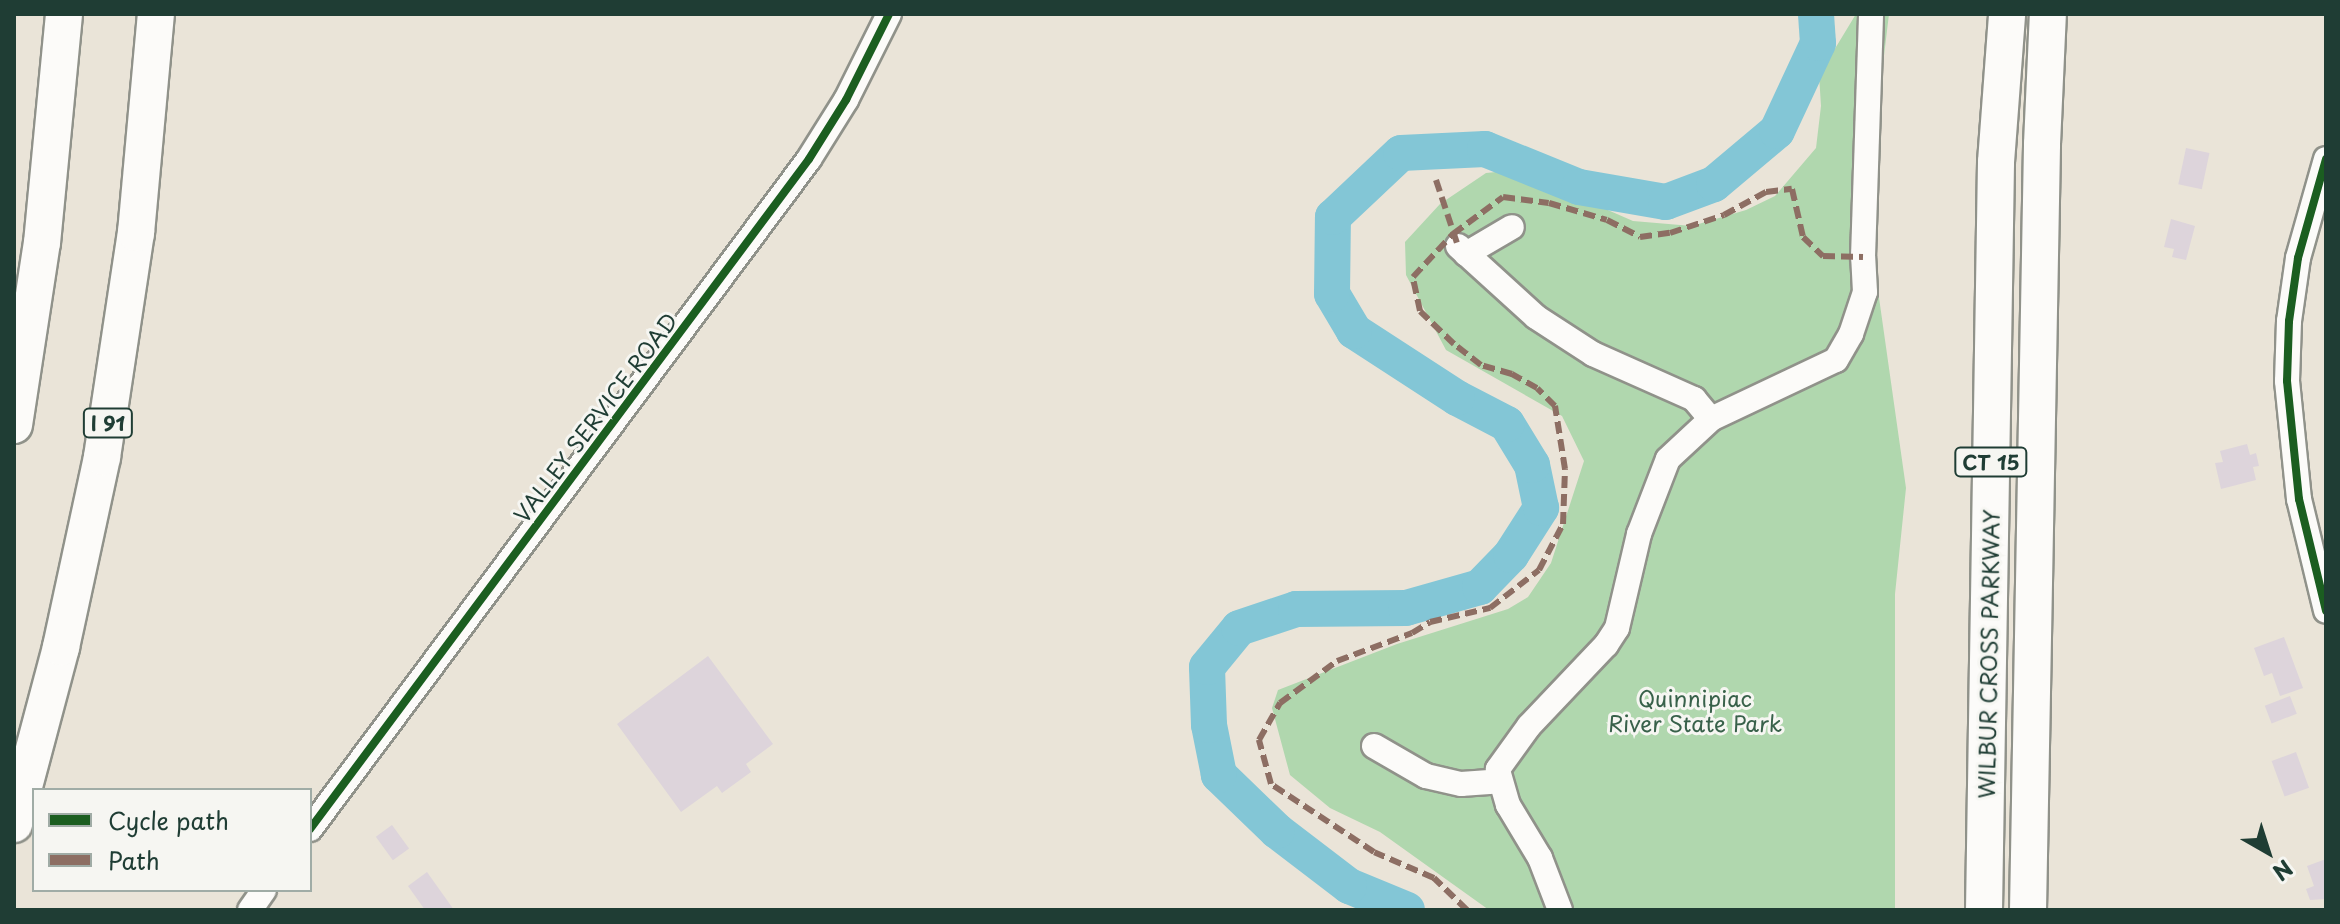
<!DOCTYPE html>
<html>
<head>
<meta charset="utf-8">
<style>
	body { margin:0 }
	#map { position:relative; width:2340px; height:924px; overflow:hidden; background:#eae4d8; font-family:"Playpen Sans",sans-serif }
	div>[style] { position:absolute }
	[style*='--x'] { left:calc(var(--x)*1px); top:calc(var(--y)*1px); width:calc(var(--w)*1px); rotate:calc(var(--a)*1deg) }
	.green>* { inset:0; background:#b0d7ae }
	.river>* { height:36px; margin:-18px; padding:0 18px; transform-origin:18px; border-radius:18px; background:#83c6d6 }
	.building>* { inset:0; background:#ddd4db; transform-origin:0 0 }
	.roads { filter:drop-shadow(2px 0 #90928a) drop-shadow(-2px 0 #90928a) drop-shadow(0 2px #90928a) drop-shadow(0 -2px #90928a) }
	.minor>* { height:24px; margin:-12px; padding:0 12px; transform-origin:12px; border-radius:12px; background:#fcfbf9 }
	.highway>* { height:36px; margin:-18px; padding:0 18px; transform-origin:18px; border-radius:18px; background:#fcfbf9 }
	.quiet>* { height:6px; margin-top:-3px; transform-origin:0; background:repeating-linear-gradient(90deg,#8d6e63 0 12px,transparent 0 18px) }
	.cycleway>* { height:8px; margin:-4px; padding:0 4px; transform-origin:4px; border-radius:4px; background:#1b5e20 }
	span { translate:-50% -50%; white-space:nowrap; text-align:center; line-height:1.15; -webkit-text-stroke:6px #f6f6f2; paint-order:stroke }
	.shield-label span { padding:2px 6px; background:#f6f6f2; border:2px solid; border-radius:6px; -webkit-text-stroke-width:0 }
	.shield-label { font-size:20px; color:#1f3d34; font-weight:700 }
	.street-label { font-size:22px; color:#1f3d34 }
	.park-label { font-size:22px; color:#38614a }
	.frame { position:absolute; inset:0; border:16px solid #1f3d34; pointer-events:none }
	.legend { position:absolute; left:32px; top:788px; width:280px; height:104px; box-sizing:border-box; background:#f6f6f2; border:2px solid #a0aca6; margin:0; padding:10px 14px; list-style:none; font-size:24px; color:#1f3d34 }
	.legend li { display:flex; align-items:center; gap:16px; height:40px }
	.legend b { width:40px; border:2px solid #a0aca6 }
	.north { position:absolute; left:2228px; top:812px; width:80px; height:80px; -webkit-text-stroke:6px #f6f6f2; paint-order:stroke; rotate:141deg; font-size:22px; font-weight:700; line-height:32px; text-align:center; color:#1f3d34 }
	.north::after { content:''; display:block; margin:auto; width:28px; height:36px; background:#1f3d34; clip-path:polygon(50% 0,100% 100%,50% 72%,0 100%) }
</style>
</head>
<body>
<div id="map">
	<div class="green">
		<div style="clip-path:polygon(1856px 14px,1889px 14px,1866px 206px,1906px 488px,1895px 594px,1895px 910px,1489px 910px,1380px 832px,1330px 808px,1290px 775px,1272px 708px,1278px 690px,1397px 644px,1508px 609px,1528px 597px,1551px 563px,1584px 461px,1562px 416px,1446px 350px,1406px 275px,1405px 242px,1440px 204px,1486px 173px,1516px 170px,1633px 221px,1692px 226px,1746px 210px,1775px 196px,1816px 148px,1821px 106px,1819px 75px)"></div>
	</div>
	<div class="river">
		<div style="--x:1407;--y:910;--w:63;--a:-157.5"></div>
		<div style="--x:1349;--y:886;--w:91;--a:-142.6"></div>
		<div style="--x:1277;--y:831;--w:81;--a:-136"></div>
		<div style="--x:1219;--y:775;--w:51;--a:-101.3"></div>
		<div style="--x:1209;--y:725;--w:58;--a:-92"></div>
		<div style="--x:1207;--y:667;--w:50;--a:-50.6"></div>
		<div style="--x:1239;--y:628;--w:60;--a:-18.4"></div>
		<div style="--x:1296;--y:609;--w:110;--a:-0.5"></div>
		<div style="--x:1406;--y:608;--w:77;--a:-15.8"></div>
		<div style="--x:1480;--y:587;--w:45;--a:-45.9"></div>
		<div style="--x:1511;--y:555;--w:56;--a:-57.4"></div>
		<div style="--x:1541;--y:508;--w:44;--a:-101.8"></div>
		<div style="--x:1532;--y:465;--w:48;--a:-121.4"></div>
		<div style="--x:1507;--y:424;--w:56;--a:-152.5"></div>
		<div style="--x:1457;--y:398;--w:123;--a:-147"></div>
		<div style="--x:1354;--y:331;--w:43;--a:-120.7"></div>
		<div style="--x:1332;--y:294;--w:77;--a:-89.3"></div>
		<div style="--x:1333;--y:217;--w:93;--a:-43.3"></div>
		<div style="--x:1401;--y:153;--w:84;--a:-2.7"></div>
		<div style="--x:1485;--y:149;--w:101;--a:22"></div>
		<div style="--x:1579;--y:187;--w:88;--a:9.8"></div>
		<div style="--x:1666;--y:202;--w:51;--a:-20.6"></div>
		<div style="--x:1714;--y:184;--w:82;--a:-40.1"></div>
		<div style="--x:1777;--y:131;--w:97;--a:-65"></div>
		<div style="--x:1818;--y:43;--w:29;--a:-94"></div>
	</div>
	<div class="building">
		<div style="left:2186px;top:148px;width:24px;height:37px;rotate:12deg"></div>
		<div style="clip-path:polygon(2171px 219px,2195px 226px,2186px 260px,2172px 257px,2174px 249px,2164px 247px)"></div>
		<div style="clip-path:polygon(2247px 444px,2250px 455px,2256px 453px,2259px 466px,2253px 467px,2256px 480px,2221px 489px,2215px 463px,2223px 462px,2220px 451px)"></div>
		<div style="clip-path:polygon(2284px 637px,2303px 688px,2280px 696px,2272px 673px,2264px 676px,2254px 648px)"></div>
		<div style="clip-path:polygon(708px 656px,773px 744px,746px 764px,751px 772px,722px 793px,717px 786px,681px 812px,617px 724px)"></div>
		<div style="left:2290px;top:696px;width:19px;height:27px;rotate:69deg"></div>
		<div style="left:2296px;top:752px;width:38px;height:26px;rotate:70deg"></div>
		<div style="left:392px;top:825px;width:29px;height:20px;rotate:54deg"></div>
		<div style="clip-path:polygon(2326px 859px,2326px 899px,2310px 900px,2306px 889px,2314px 886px,2307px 866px)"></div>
		<div style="clip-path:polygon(427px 872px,454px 910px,425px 910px,408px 886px)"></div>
	</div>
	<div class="roads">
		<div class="minor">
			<div style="--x:2326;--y:159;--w:103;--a:105.8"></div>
			<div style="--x:2298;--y:258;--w:64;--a:98.1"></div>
			<div style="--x:2289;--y:321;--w:60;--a:91.9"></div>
			<div style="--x:2287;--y:381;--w:119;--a:84.2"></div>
			<div style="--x:2299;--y:499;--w:115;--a:76.4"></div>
			<div style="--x:1458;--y:246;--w:105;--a:42.3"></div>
			<div style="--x:1536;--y:317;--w:68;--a:33"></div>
			<div style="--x:1593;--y:354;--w:111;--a:24"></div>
			<div style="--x:1694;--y:399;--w:26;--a:50"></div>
			<div style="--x:1466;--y:254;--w:53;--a:-30.4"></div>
			<div style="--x:1374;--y:746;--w:60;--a:30"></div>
			<div style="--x:1426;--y:776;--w:36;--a:13"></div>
			<div style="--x:1461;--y:784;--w:39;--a:-4"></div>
			<div style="--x:310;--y:829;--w:835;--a:-53.32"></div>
			<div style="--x:809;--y:159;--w:70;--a:-57.9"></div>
			<div style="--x:846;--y:100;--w:96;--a:-63.4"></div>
			<div style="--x:250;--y:910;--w:24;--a:-55"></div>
			<div style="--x:1560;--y:910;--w:56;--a:-111"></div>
			<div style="--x:1540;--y:858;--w:62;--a:-121.1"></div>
			<div style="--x:1508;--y:805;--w:37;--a:-106"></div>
			<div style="--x:1498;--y:769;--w:53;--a:-54.2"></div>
			<div style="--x:1529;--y:726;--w:112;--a:-46.5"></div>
			<div style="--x:1606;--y:645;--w:20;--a:-57"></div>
			<div style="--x:1617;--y:628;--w:97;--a:-76.8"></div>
			<div style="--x:1639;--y:534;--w:80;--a:-68.9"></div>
			<div style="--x:1668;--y:459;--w:59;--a:-42.9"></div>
			<div style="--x:1711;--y:419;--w:138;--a:-25.3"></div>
			<div style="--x:1836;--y:360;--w:30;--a:-60"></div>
			<div style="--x:1851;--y:334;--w:44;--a:-71.6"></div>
			<div style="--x:1865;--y:292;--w:35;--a:-93"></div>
			<div style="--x:1863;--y:257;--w:243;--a:-88.1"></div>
		</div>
		<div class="highway">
			<div style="--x:14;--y:425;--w:184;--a:-81.3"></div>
			<div style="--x:42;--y:243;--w:230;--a:-84.5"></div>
			<div style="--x:14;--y:824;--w:183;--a:-75.1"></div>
			<div style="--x:61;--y:647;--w:194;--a:-77.8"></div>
			<div style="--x:102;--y:457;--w:227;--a:-81.4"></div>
			<div style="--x:136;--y:233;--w:220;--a:-84.8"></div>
			<div style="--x:1984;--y:910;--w:748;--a:-89.08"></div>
			<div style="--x:1996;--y:162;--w:148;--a:-85.7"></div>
			<div style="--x:2028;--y:910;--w:766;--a:-88.95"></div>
			<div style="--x:2042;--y:144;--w:130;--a:-87.4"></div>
		</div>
	</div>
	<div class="quiet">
		<div style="--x:1436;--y:180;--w:70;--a:71.6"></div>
		<div style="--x:1467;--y:910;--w:46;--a:-135.9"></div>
		<div style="--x:1434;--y:878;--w:65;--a:-156.6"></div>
		<div style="--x:1374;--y:852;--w:123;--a:-146.6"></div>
		<div style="--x:1271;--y:784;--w:46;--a:-105.3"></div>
		<div style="--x:1259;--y:740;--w:43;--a:-60.4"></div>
		<div style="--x:1280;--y:703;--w:71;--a:-36.4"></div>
		<div style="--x:1337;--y:661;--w:80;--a:-20.5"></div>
		<div style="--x:1412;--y:633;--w:21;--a:-31"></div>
		<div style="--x:1430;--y:622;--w:62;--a:-13.1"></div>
		<div style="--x:1490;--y:608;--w:62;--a:-37.8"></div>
		<div style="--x:1539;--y:570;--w:52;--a:-62.4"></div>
		<div style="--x:1563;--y:524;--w:55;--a:-87.9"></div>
		<div style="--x:1565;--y:469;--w:64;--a:-99"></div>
		<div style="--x:1555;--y:406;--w:25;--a:-135"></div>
		<div style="--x:1537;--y:388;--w:29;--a:-151"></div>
		<div style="--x:1512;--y:374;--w:32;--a:-164"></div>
		<div style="--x:1481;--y:365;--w:34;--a:-142"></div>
		<div style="--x:1454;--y:344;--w:47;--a:-135.9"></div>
		<div style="--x:1420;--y:311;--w:35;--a:-102"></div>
		<div style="--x:1413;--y:277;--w:59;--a:-47.1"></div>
		<div style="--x:1453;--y:234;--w:62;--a:-36.5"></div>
		<div style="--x:1503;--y:197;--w:46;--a:7.4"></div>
		<div style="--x:1549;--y:203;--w:60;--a:16.3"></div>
		<div style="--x:1607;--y:220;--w:37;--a:27"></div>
		<div style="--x:1640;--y:237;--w:30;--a:-8"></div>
		<div style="--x:1670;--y:233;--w:57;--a:-18.4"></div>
		<div style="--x:1724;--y:215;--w:48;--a:-28.7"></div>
		<div style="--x:1766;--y:192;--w:26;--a:-7"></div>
		<div style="--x:1792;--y:189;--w:49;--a:77.1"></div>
		<div style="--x:1803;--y:237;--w:28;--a:44"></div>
		<div style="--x:1823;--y:256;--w:40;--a:1.4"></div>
	</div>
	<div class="cycleway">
		<div style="--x:2326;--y:159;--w:103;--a:105.8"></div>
		<div style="--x:2298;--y:258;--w:64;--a:98.1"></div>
		<div style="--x:2289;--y:321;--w:60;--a:91.9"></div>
		<div style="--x:2287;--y:381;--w:119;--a:84.2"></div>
		<div style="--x:2299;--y:499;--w:115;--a:76.4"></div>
		<div style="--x:310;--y:829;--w:835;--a:-53.32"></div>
		<div style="--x:809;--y:159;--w:70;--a:-57.9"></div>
		<div style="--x:846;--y:100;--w:96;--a:-63.4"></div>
	</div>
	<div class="shield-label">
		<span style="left:108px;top:423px">I 91</span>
		<span style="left:1991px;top:462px">CT 15</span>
	</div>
	<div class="street-label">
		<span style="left:595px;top:417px;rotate:-53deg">VALLEY SERVICE ROAD</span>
		<span style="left:1988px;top:654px;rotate:-89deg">WILBUR CROSS PARKWAY</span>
	</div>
	<div class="park-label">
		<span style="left:1695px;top:710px">Quinnipiac<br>River State Park</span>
	</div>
	<div class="frame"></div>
	<ul class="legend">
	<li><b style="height:10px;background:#1b5e20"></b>Cycle path</li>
	<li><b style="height:10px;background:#8d6e63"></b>Path</li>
	</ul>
	<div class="north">N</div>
</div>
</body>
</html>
